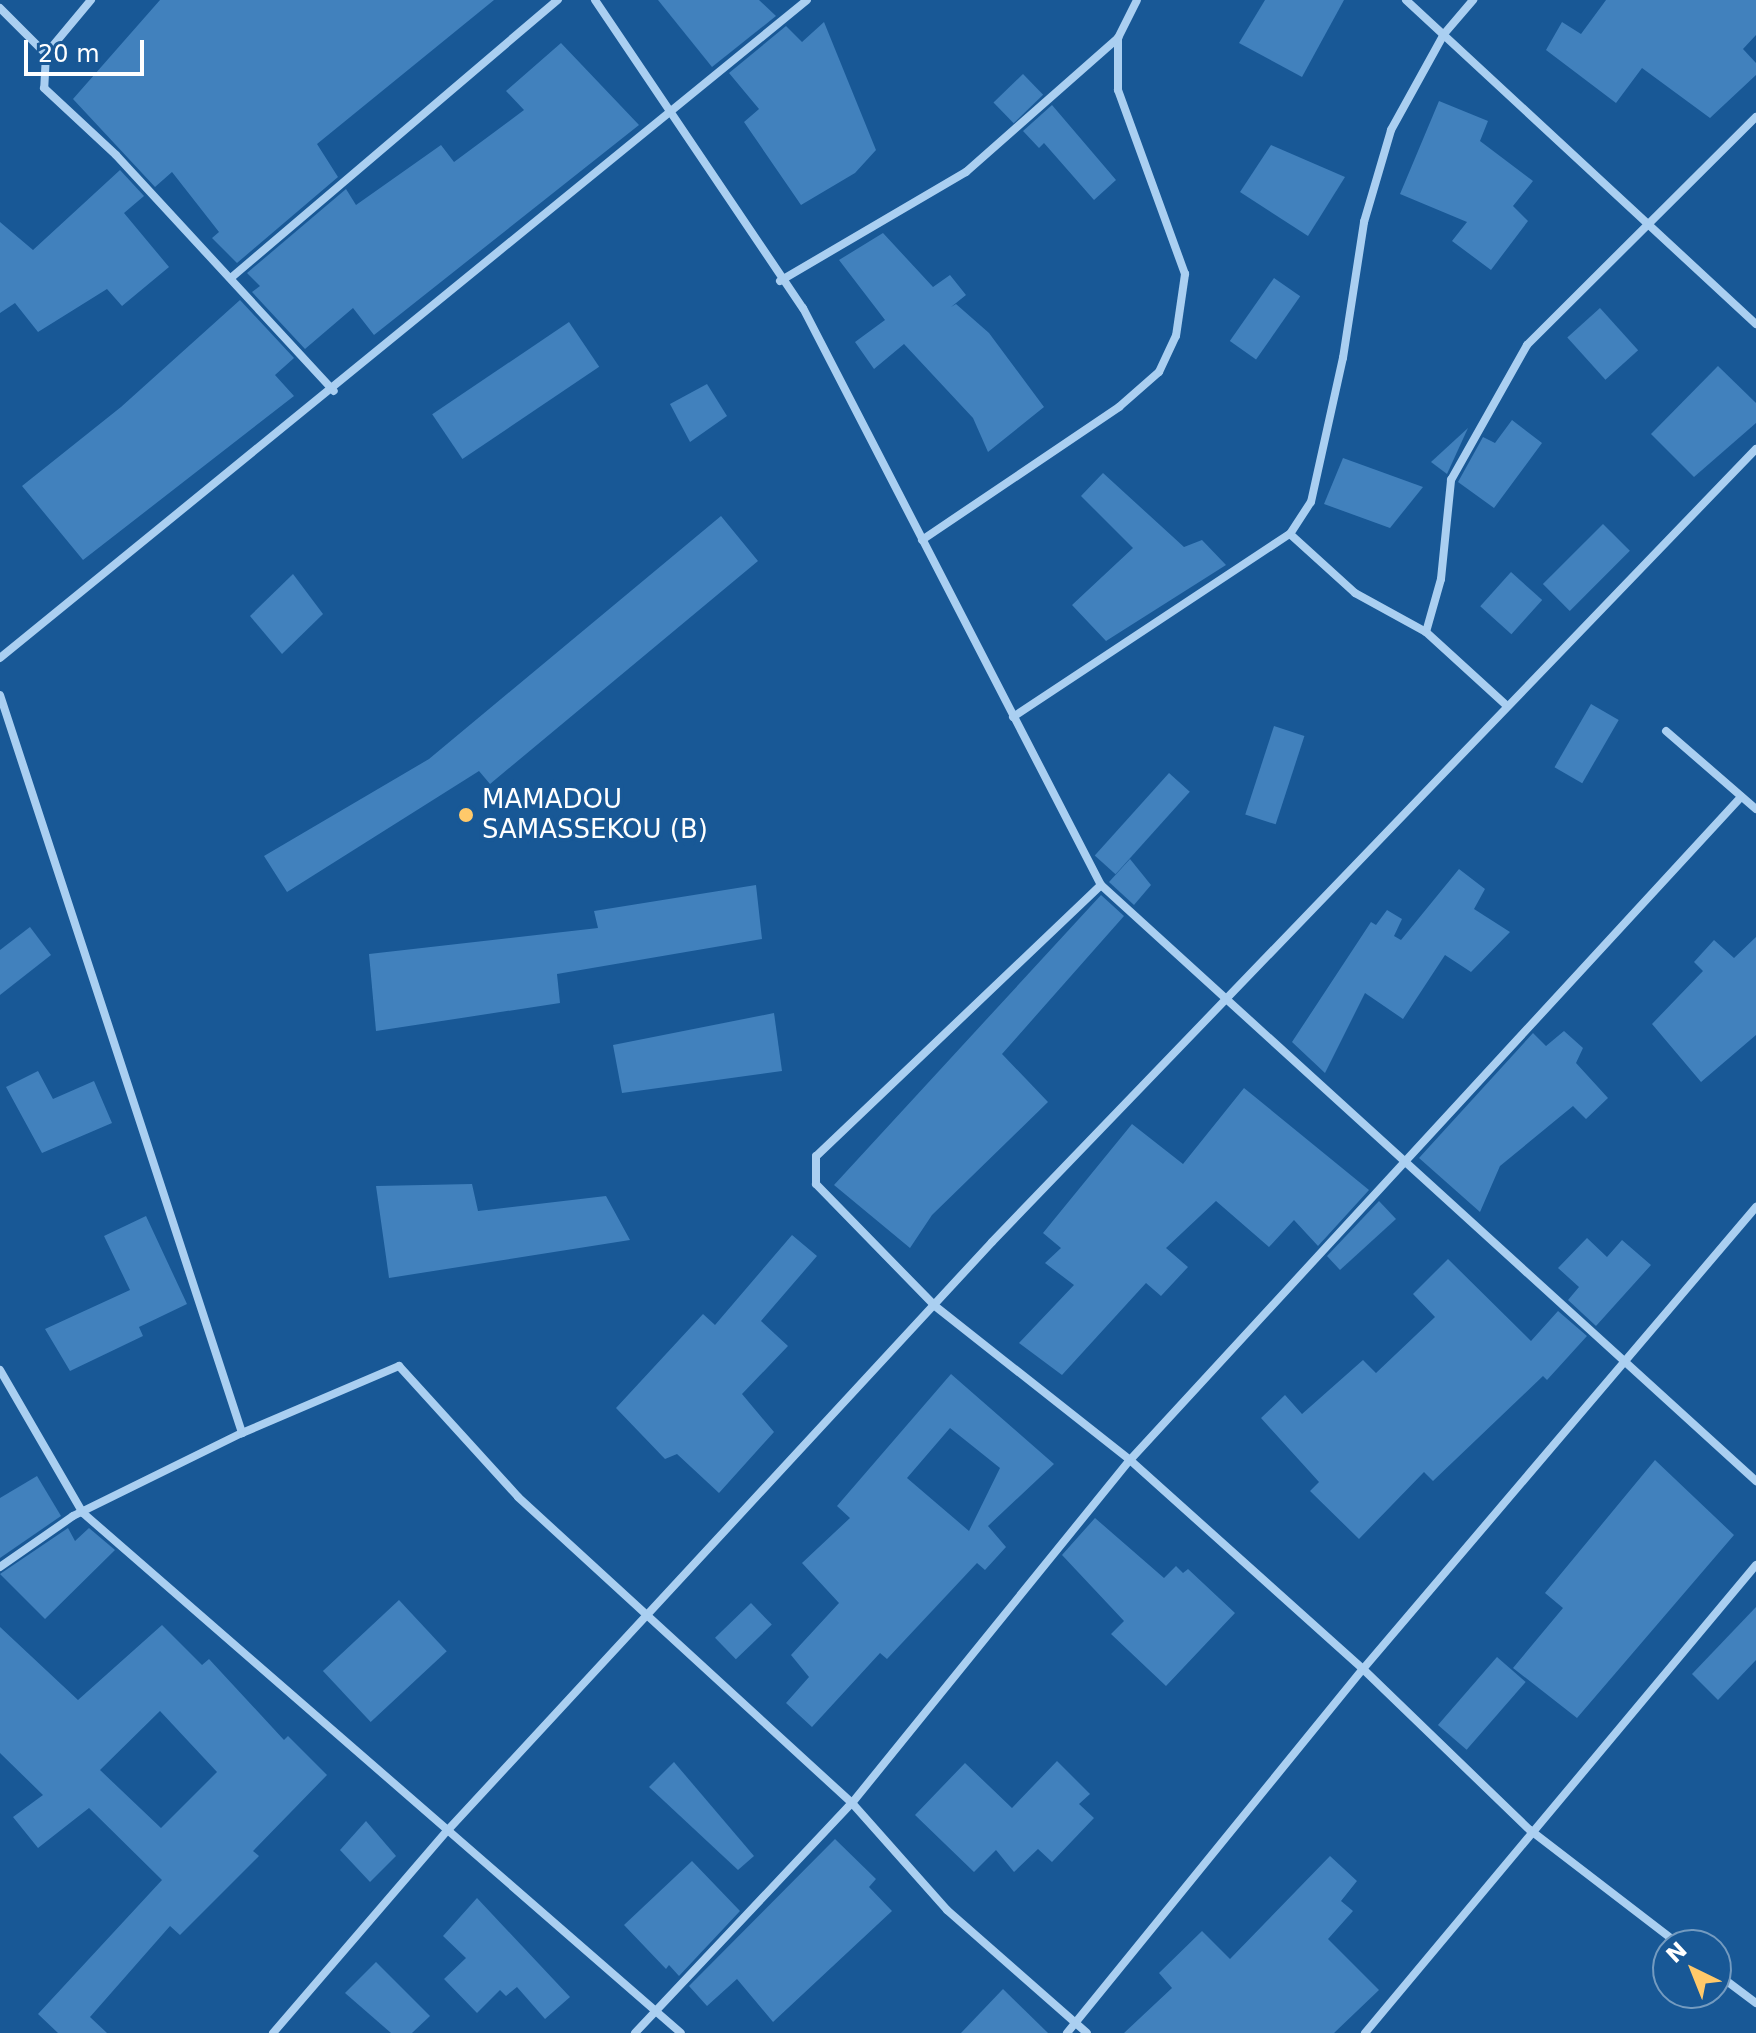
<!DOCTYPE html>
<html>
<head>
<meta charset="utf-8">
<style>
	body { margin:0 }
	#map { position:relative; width:1756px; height:2033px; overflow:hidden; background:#185896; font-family:"DejaVu Sans",sans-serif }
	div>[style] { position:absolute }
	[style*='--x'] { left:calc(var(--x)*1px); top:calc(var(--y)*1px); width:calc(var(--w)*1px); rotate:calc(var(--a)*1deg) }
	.building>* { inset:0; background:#4181bd; transform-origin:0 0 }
	.minor>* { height:8px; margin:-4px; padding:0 4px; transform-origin:4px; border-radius:4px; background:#aacff1 }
	.dots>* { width:22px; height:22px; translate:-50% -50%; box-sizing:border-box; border:4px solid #185896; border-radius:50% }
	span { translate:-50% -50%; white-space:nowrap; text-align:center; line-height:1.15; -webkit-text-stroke:8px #185896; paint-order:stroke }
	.poi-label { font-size:26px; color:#fff }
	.left { translate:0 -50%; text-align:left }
	.north { position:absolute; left:1652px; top:1929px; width:80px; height:80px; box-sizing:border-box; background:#185896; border:2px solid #749bc0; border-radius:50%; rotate:317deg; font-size:22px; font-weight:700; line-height:32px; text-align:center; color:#fff }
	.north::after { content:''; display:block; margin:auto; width:28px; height:36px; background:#ffc96a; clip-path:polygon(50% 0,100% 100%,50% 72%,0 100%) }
	.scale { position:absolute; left:24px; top:40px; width:120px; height:36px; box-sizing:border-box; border:4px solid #fff; border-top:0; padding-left:10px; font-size:24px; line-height:28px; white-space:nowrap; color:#fff; -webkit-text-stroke:6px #185896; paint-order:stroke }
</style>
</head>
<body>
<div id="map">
	<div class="building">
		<div style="clip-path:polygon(160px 0,494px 0,317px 144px,338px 177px,237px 263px,212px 238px,219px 232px,172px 172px,155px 187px,73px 99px)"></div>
		<div style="clip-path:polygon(658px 0,759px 0,776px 16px,712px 67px)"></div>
		<div style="clip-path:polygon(1265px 0,1344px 0,1302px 77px,1239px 43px)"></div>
		<div style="clip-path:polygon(1606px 0,1756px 0,1756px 35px,1743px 49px,1756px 63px,1756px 75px,1710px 118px,1642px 68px,1616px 103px,1546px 50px,1562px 22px,1581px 34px)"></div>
		<div style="clip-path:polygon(824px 22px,876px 150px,855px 173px,801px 205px,744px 122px,759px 109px,729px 73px,786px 26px,802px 42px)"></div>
		<div style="clip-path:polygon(561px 43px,639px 125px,374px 335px,353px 308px,305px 349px,252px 292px,260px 286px,247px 273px,346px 189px,356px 205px,441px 145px,454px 162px,524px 110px,506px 91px)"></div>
		<div style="left:1023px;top:74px;width:29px;height:41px;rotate:46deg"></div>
		<div style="clip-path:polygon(1439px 101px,1488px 121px,1480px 141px,1533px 181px,1513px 206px,1528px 221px,1491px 270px,1452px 241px,1467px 222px,1400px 194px)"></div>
		<div style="clip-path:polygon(1052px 105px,1116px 180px,1094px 200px,1044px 143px,1039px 148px,1023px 131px)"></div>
		<div style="clip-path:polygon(1271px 145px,1345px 177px,1308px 236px,1240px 192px)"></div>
		<div style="clip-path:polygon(120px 170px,144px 196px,124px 213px,169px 267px,122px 306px,107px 289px,38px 332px,15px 303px,0 313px,0 222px,33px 250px)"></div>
		<div style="clip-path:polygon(883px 233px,933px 287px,950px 275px,966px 295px,951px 307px,956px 304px,989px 333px,1044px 407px,988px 452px,973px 418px,904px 344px,874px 369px,855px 342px,885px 320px,839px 260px)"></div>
		<div style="left:1274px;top:278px;width:32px;height:77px;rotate:35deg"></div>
		<div style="clip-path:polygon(240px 300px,294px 358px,275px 375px,294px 396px,83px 560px,22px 486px,121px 407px)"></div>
		<div style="left:1600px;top:308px;width:57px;height:44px;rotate:48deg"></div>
		<div style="left:569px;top:322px;width:54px;height:165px;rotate:56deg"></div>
		<div style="clip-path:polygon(1718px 366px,1756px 403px,1756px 423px,1694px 477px,1651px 434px)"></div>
		<div style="clip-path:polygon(707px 384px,727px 416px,690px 442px,670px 404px)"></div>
		<div style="clip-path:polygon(1512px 420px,1542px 443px,1494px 508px,1458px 482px,1483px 437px,1495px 443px)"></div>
		<div style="clip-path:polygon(1468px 428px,1447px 474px,1431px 462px)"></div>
		<div style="clip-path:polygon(1343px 458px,1423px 487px,1390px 528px,1324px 504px)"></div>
		<div style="clip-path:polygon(1103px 473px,1184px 547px,1202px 540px,1226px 565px,1106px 641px,1072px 605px,1133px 548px,1081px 496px)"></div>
		<div style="clip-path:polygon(721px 516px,758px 561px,490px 784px,479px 771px,287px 892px,264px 856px,429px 759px)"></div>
		<div style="left:1603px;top:524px;width:38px;height:85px;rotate:45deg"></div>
		<div style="left:1511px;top:572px;width:42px;height:46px;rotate:42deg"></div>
		<div style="clip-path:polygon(293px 574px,323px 614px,282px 654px,250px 616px)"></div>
		<div style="left:1591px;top:704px;width:32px;height:73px;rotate:30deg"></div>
		<div style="left:1274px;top:726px;width:32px;height:93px;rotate:18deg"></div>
		<div style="left:1169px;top:773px;width:28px;height:111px;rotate:42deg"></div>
		<div style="clip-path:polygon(1130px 859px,1151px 885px,1134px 905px,1109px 882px)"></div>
		<div style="clip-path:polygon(1459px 869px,1485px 889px,1474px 909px,1510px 932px,1471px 972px,1445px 955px,1403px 1019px,1365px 993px,1325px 1073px,1292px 1042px,1371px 922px,1376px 925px,1387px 910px,1402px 919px,1394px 936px,1401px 940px)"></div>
		<div style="clip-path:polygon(756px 885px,762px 939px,557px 974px,560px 1003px,376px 1031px,369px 954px,598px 928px,594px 911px)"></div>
		<div style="clip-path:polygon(1101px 895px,1124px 916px,1002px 1054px,1048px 1102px,932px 1215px,910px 1248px,834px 1185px)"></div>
		<div style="clip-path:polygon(30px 927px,51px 955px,0 995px,0 950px)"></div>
		<div style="clip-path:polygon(1756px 937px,1756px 1035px,1701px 1082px,1652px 1024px,1703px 971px,1694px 962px,1714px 940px,1734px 958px)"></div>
		<div style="clip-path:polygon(774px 1013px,782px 1071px,622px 1093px,613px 1045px)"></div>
		<div style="clip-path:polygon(1564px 1031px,1583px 1048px,1576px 1063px,1608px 1098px,1586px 1119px,1573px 1106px,1500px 1166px,1480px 1212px,1419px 1158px,1533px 1033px,1546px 1046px)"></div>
		<div style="clip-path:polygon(38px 1071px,53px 1099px,94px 1081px,112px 1123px,42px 1153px,6px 1087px)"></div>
		<div style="clip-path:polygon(1244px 1088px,1369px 1190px,1318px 1246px,1294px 1220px,1269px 1247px,1216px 1201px,1166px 1248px,1188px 1267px,1161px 1296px,1146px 1283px,1062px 1375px,1019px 1343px,1074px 1285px,1045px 1263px,1061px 1248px,1043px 1233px,1132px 1124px,1183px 1164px)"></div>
		<div style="clip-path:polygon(472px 1184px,478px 1211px,606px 1196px,630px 1240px,389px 1278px,376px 1186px)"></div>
		<div style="clip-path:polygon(1379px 1201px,1396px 1219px,1340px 1270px,1327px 1256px)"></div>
		<div style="clip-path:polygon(146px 1216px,187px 1304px,139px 1327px,143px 1336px,70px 1371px,45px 1329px,130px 1290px,104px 1236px)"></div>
		<div style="clip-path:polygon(792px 1235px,817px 1256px,761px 1321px,788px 1346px,742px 1394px,774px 1432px,719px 1493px,677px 1454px,665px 1459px,616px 1408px,703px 1314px,715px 1325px)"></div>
		<div style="clip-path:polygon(1587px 1238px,1607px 1257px,1622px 1240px,1651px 1265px,1596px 1326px,1568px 1300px,1579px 1287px,1558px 1268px)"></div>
		<div style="clip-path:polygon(1448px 1259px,1531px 1341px,1558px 1311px,1587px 1336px,1547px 1380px,1543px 1376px,1433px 1481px,1424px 1472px,1359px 1539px,1310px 1491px,1319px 1482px,1261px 1418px,1285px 1395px,1302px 1414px,1363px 1360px,1376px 1373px,1435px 1317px,1413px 1294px)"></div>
		<div style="clip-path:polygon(evenodd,951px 1374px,1054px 1464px,988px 1526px,1006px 1547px,985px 1570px,977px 1563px,887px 1659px,880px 1653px,812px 1727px,786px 1703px,809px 1677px,791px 1655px,839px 1603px,802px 1563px,850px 1518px,837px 1506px,951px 1374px,950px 1428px,1000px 1468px,969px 1531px,907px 1478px,950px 1428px)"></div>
		<div style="clip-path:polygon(1655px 1460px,1734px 1535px,1577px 1718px,1513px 1668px,1563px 1608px,1545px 1593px)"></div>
		<div style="clip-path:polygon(37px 1476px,61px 1516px,0 1558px,0 1498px)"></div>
		<div style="clip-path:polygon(1095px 1518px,1164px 1578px,1176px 1566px,1183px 1573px,1188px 1569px,1235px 1613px,1166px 1686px,1111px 1634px,1124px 1621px,1062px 1555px)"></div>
		<div style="clip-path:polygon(68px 1528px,75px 1541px,89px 1528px,115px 1550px,45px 1619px,0 1574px)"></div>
		<div style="left:399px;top:1600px;width:70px;height:104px;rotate:47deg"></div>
		<div style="left:751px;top:1603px;width:30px;height:50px;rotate:46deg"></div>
		<div style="clip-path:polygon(1756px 1607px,1756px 1660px,1718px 1700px,1692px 1674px)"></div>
		<div style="clip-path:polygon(evenodd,162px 1625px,202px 1665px,209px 1659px,284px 1740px,288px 1736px,327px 1775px,253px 1851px,259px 1856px,180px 1935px,170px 1926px,90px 2017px,107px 2033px,58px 2033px,38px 2014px,162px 1880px,89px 1808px,38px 1848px,13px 1817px,43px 1795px,0 1753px,0 1627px,78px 1700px,162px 1625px,160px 1711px,217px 1772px,161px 1828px,100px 1770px,160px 1711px)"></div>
		<div style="left:1497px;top:1657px;width:38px;height:90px;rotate:41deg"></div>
		<div style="clip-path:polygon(1057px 1761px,1090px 1794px,1079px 1804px,1094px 1818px,1052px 1862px,1038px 1849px,1014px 1872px,996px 1850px,974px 1872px,915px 1815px,965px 1763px,1012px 1808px)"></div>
		<div style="clip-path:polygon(674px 1762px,754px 1856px,738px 1870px,649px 1787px)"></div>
		<div style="clip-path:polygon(366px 1821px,396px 1856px,370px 1882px,340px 1850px)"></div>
		<div style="clip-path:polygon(835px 1839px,876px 1879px,869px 1887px,892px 1911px,773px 2022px,737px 1979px,707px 2006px,689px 1986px)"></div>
		<div style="clip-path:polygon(1330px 1856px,1357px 1881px,1341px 1901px,1353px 1911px,1328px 1939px,1379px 1990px,1334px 2033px,1124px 2033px,1172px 1988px,1159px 1973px,1202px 1931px,1230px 1959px)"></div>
		<div style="clip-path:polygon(692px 1861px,740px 1911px,679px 1976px,669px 1965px,666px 1969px,624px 1925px)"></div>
		<div style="clip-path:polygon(477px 1898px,570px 1997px,545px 2019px,517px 1987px,506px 1996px,500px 1990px,477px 2013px,444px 1979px,466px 1958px,443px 1936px)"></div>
		<div style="clip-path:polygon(376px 1962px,430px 2016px,412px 2033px,391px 2033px,345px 1993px)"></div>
		<div style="clip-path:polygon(1003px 1989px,1048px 2033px,961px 2033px)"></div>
	</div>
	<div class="minor">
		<div style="--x:91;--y:0;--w:70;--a:129.8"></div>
		<div style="--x:46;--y:54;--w:34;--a:93"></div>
		<div style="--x:44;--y:88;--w:98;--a:42.9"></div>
		<div style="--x:116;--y:155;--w:321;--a:47.3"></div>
		<div style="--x:595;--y:0;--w:372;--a:56"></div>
		<div style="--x:803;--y:308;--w:649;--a:62.69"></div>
		<div style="--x:1101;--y:885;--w:886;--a:42.3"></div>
		<div style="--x:1406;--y:0;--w:477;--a:42.8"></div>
		<div style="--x:0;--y:8;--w:65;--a:45"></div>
		<div style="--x:232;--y:277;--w:428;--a:-40.4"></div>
		<div style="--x:780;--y:281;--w:216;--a:-30.4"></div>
		<div style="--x:966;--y:172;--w:203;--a:-41.4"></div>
		<div style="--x:1290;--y:534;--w:88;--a:42.2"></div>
		<div style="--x:1355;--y:593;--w:81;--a:28.8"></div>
		<div style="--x:1426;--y:632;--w:108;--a:42.4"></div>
		<div style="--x:922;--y:540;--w:238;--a:-34"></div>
		<div style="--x:1119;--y:407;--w:53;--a:-41.2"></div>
		<div style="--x:1159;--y:372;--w:40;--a:-65"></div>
		<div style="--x:1176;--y:336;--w:63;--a:-81.7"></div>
		<div style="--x:1185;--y:274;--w:196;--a:-110"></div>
		<div style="--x:1118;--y:90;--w:52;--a:-90"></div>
		<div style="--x:1118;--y:38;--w:42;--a:-63.4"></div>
		<div style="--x:1426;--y:632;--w:55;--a:-74.2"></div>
		<div style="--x:1441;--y:579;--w:100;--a:-84.2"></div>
		<div style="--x:1451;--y:480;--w:155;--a:-60.6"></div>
		<div style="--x:1527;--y:345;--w:323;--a:-44.9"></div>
		<div style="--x:0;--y:658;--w:1041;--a:-39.19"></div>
		<div style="--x:0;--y:695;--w:777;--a:71.84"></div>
		<div style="--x:1013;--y:717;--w:332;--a:-33.5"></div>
		<div style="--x:1290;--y:534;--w:38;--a:-57"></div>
		<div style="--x:1311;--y:502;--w:148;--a:-77.5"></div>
		<div style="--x:1343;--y:358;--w:138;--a:-81.2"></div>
		<div style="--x:1364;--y:222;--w:96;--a:-73.6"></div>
		<div style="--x:1391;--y:130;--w:110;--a:-61.1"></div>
		<div style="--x:1444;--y:34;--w:45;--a:-49.5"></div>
		<div style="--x:1666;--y:731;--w:119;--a:40.9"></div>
		<div style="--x:1101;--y:885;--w:393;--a:136.4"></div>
		<div style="--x:816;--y:1156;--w:28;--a:90"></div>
		<div style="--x:816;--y:1184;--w:170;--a:45.7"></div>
		<div style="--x:935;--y:1306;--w:248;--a:38.3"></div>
		<div style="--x:1130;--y:1460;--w:313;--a:41.9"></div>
		<div style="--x:1363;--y:1669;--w:232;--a:44"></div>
		<div style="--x:1530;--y:1830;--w:189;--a:37.5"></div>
		<div style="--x:0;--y:1370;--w:165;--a:59.9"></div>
		<div style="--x:83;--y:1513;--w:792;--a:41.01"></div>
		<div style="--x:0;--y:1567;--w:89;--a:-34.9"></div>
		<div style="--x:73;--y:1516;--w:188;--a:-26.2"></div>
		<div style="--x:242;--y:1433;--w:171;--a:-23.1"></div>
		<div style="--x:399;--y:1366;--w:177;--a:47.7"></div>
		<div style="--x:518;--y:1497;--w:453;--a:42.5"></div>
		<div style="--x:852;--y:1803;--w:143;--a:48.4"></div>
		<div style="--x:947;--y:1910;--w:186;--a:41.3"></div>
		<div style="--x:1716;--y:1973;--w:50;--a:36.9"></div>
		<div style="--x:273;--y:2033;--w:267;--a:-49.3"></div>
		<div style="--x:447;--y:1831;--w:802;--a:-47.22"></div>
		<div style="--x:992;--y:1242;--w:1101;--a:-46.07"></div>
		<div style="--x:635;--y:2033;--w:316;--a:-46.7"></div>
		<div style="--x:852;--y:1803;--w:442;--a:-51"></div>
		<div style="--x:1130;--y:1460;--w:902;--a:-47.34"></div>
		<div style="--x:1067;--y:2033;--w:469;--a:-50.9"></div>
		<div style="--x:1363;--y:1669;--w:607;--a:-49.61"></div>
		<div style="--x:1365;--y:2033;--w:610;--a:-50.12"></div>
	</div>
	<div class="dots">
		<div style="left:466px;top:815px;background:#ffc96a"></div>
	</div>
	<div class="poi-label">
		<span class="left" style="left:482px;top:815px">MAMADOU<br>SAMASSEKOU (B)</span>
	</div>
	<div class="north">N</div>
	<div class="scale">20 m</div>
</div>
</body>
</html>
